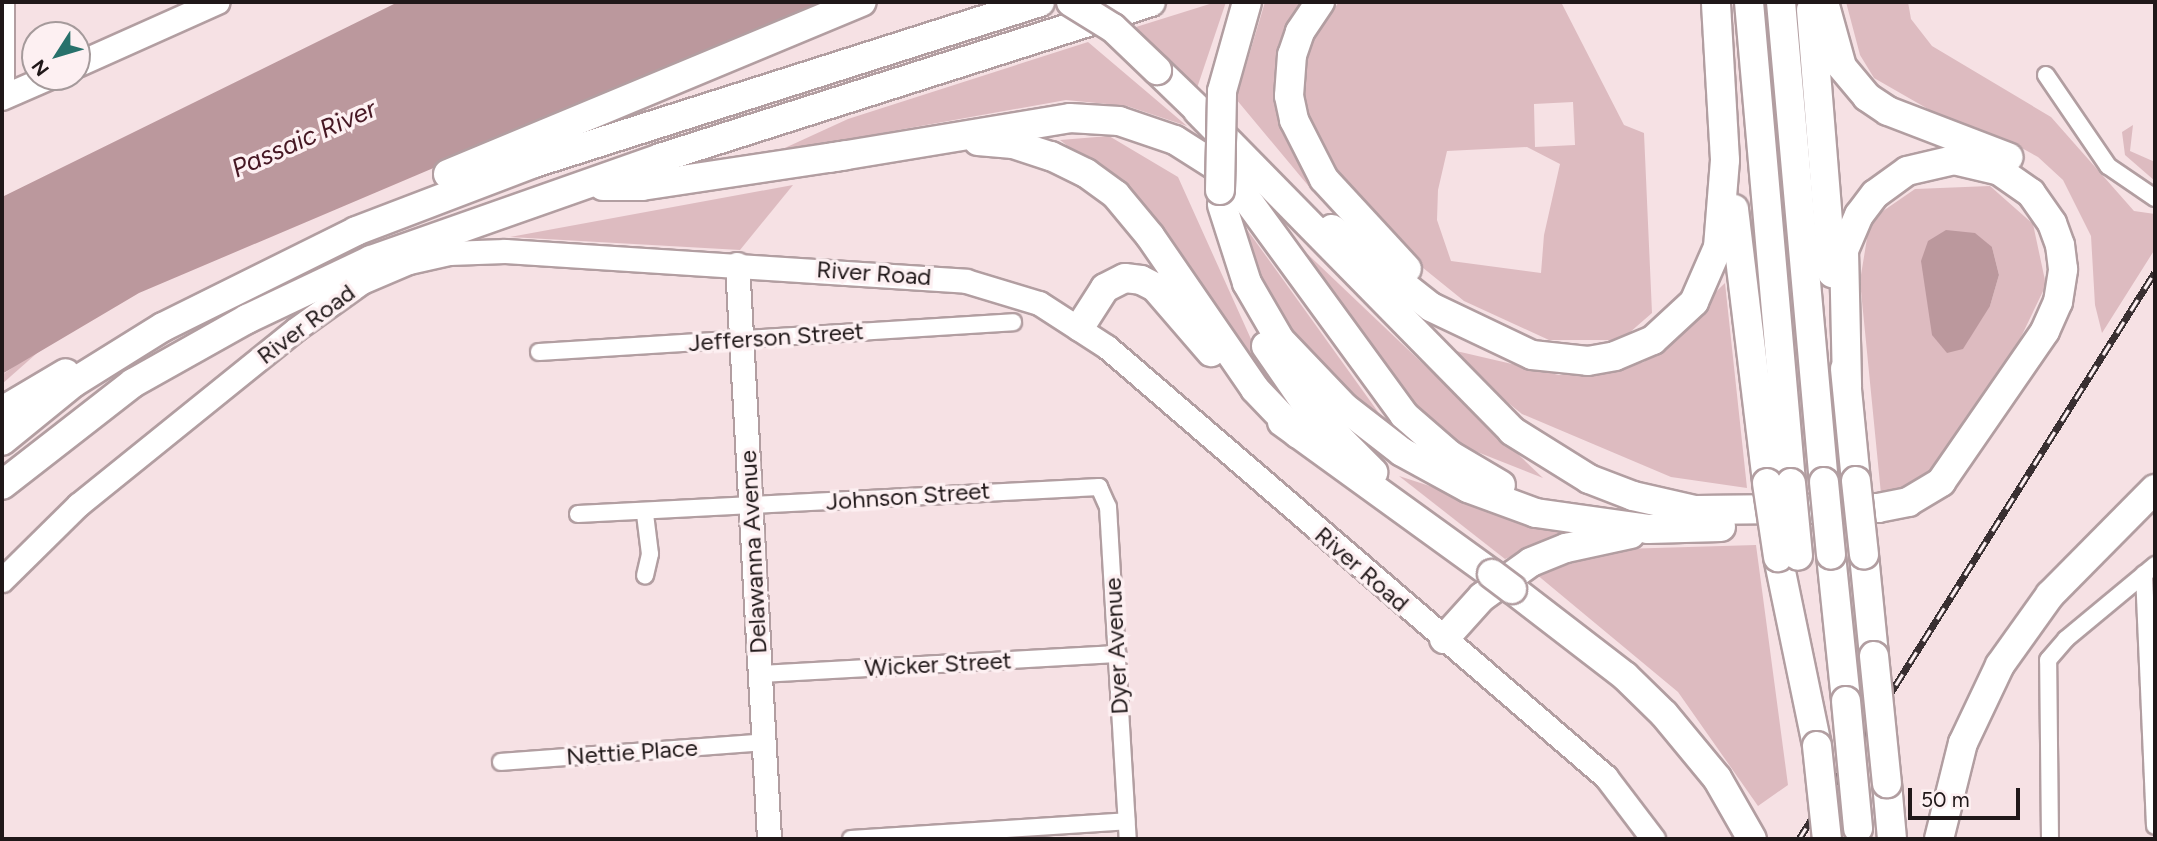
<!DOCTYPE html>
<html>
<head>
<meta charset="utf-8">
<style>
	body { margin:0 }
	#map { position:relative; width:2157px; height:841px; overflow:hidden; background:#f6e1e4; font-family:Figtree,sans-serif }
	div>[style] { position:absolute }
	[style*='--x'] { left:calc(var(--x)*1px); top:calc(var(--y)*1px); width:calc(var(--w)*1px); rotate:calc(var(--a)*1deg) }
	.green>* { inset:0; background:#ddbbc0 }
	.water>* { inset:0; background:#bb989d }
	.roads { filter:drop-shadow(2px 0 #b29ea1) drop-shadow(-2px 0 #b29ea1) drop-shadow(0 2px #b29ea1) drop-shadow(0 -2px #b29ea1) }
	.street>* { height:16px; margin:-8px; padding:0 8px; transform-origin:8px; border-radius:8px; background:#fff }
	.secondary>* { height:23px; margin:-11.5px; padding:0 11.5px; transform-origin:11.5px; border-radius:11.5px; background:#fff }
	.primary>* { height:24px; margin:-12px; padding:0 12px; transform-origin:12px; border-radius:12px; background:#fff }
	.highway>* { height:28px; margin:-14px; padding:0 14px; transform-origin:14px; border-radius:14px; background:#fff }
	.rail>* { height:7px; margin-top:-3.5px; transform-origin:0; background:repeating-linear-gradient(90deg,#fdf0f2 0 13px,#392f31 0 26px); box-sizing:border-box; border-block:2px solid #392f31 }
	.bridges { filter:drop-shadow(2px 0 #b29ea1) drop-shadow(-2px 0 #b29ea1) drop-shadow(0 2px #b29ea1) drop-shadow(0 -2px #b29ea1) }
	.highway-bridge>* { height:28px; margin:-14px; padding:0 14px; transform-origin:14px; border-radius:14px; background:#fff }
	span { translate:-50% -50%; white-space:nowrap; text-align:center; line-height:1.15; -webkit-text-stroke:7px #fdf0f2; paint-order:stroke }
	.street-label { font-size:24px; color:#201819 }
	.water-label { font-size:26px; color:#461723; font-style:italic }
	.frame { position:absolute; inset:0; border:4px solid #201819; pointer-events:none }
	.north { position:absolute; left:21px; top:21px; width:70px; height:70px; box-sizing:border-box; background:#fdf0f2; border:2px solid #a59a9b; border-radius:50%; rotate:233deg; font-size:19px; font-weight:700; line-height:28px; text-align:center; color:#201819 }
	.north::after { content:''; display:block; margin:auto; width:24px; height:32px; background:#28716b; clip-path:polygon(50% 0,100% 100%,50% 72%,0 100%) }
	.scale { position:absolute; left:1908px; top:788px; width:112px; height:32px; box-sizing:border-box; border:4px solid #201819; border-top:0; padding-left:9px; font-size:21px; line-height:24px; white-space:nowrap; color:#201819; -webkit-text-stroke:5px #fdf0f2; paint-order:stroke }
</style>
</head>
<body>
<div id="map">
	<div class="green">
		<div style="clip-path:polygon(1216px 2px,1226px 2px,1196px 91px,1136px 27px)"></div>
		<div style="clip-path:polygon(1265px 2px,1301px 2px,1287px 32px,1284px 130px,1316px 195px,1236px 99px)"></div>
		<div style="clip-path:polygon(evenodd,1339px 2px,1561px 2px,1624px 125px,1644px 133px,1652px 313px,1621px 340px,1549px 340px,1464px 301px,1417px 263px,1337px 178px,1307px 123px,1301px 96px,1303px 66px,1314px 35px,1339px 2px,1573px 102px,1575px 145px,1535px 147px,1534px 104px,1573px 102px,1339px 2px,1527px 147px,1560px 164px,1544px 235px,1541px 273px,1451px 261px,1437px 220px,1438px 190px,1447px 151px,1527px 147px)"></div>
		<div style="clip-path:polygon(1846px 2px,1908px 2px,1911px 19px,1932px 46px,2051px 117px,2134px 211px,2155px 214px,2155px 249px,2102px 333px,2095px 305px,2091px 236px,2063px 180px,2038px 157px,2009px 141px,1942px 117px,1874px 78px,1860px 55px)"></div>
		<div style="clip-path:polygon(1088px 42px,1187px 126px,1127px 106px,1066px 100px,776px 152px,848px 119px)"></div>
		<div style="clip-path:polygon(2133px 125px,2130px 151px,2155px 162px,2155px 181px,2125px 155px,2122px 132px)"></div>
		<div style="clip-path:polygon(1109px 136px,1178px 177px,1273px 388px,1132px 197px,1060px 140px)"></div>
		<div style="clip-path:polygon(793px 185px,740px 250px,510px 237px)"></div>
		<div style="clip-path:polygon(evenodd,1990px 186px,2033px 224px,2046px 285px,2021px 337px,1928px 480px,1881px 494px,1860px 281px,1870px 220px,1915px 189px,1990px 186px,1992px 247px,1999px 275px,1990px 306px,1992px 247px)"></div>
		<div style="clip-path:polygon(1243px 224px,1391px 430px,1344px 392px,1283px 325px,1242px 246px)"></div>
		<div style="clip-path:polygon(1298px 245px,1543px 478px,1452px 442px,1393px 384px)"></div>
		<div style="clip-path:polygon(1725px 283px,1747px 488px,1671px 477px,1522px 414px,1439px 347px,1559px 375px,1606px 373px,1644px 362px)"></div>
		<div style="clip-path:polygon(53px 339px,2px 384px,2px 375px)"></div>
		<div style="clip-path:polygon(1399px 476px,1568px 531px,1505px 559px)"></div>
		<div style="clip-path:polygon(1756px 545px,1788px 785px,1758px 806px,1678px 692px,1536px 574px,1621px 549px)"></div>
	</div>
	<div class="water">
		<div style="clip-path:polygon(398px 2px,824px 2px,139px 293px,2px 374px,2px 197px)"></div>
		<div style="clip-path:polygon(1946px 230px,1975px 233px,1992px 247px,1999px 275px,1990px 306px,1963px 349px,1947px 353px,1932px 335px,1921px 261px,1928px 241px)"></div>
	</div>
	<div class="roads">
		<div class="street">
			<div style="--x:6;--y:2;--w:94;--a:90"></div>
			<div style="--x:2046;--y:75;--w:110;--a:55.7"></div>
			<div style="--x:2108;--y:166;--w:57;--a:34.2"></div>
			<div style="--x:539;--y:352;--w:475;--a:-3.6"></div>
			<div style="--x:578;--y:514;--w:522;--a:-2.97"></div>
			<div style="--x:1099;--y:487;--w:22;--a:66"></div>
			<div style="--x:1108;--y:507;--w:333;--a:86.6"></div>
			<div style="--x:645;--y:514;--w:40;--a:82.9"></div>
			<div style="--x:650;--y:554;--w:22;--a:103"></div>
			<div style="--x:2144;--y:574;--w:252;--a:87.5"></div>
			<div style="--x:760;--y:674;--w:358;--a:-3.2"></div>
			<div style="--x:501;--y:762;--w:264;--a:-4.3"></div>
			<div style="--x:851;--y:839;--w:276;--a:-3.7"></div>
			<div style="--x:2050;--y:839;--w:179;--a:-90.6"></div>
			<div style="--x:2048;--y:660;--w:28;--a:-49"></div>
			<div style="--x:2066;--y:639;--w:116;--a:-39.7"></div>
		</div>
		<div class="secondary">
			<div style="--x:737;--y:264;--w:576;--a:86.81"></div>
			<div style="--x:2;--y:580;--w:107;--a:-44.6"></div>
			<div style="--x:78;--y:505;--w:280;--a:-38.9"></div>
			<div style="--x:296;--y:329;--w:81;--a:-35.5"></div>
			<div style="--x:362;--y:282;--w:51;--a:-23.1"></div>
			<div style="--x:409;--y:262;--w:41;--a:-12.7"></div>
			<div style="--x:449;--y:253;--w:56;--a:-2"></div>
			<div style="--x:505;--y:251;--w:462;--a:3.7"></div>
			<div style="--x:966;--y:281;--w:76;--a:16.8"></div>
			<div style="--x:1039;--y:303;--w:81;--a:32.9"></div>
			<div style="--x:1107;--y:347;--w:659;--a:40.75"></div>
			<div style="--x:1606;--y:777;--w:78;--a:52.8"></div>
		</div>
		<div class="primary">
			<div style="--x:77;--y:65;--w:154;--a:-24.1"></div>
			<div style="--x:2;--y:98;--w:52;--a:-23.6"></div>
		</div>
		<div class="highway">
			<div style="--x:1320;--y:2;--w:36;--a:124"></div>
			<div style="--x:1300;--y:32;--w:24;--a:109"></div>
			<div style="--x:1292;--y:55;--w:41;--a:94.2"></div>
			<div style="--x:1289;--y:96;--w:25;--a:78"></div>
			<div style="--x:1294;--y:120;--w:66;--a:63"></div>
			<div style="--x:1324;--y:179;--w:122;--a:47.3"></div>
			<div style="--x:1749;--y:2;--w:483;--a:85"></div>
			<div style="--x:1781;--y:2;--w:482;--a:84.9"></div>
			<div style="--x:1824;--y:2;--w:67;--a:74.5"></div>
			<div style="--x:1842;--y:67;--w:39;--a:50"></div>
			<div style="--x:1867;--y:97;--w:25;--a:34"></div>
			<div style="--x:1888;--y:111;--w:129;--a:21"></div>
			<div style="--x:1811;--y:10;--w:264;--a:85.4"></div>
			<div style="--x:1157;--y:70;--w:78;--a:44"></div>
			<div style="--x:1198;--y:111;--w:448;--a:45.5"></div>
			<div style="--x:1512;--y:431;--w:91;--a:31.9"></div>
			<div style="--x:1589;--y:479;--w:47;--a:21.1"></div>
			<div style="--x:1633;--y:496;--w:64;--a:12.7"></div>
			<div style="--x:1695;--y:510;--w:183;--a:-0.6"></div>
			<div style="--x:1878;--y:508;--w:31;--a:-11"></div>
			<div style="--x:1908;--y:502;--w:39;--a:-31"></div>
			<div style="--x:1941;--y:482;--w:183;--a:-55.4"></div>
			<div style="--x:2045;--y:331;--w:32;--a:-66"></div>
			<div style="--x:2058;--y:302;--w:33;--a:-81"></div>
			<div style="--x:2063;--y:269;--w:24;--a:-97"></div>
			<div style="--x:2060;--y:245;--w:23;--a:-110"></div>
			<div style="--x:2052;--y:223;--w:37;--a:-125"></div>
			<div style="--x:2031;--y:193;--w:38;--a:-145"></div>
			<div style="--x:2000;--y:171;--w:47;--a:-166.6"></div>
			<div style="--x:1954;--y:160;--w:48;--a:166.8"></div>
			<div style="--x:1907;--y:171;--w:39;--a:144"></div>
			<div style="--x:1875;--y:194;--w:26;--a:127"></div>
			<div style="--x:1859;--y:215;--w:39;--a:113"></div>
			<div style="--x:1844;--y:251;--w:136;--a:88.7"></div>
			<div style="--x:978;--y:141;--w:35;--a:5"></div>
			<div style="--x:1013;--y:144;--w:40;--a:18"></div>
			<div style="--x:1051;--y:156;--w:39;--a:26"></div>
			<div style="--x:1086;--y:173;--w:37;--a:36"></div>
			<div style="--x:1116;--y:195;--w:53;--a:50.3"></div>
			<div style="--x:1150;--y:236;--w:186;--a:55.5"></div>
			<div style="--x:1255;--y:389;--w:62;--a:46.3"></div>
			<div style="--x:829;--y:158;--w:244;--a:-9.4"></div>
			<div style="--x:1070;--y:118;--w:49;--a:3.5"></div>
			<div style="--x:1119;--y:121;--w:59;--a:18.7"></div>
			<div style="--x:1175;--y:140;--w:49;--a:32.4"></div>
			<div style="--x:1216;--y:166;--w:39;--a:46"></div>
			<div style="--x:1243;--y:194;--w:273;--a:53.9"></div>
			<div style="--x:1404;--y:415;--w:61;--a:41"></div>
			<div style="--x:1450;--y:455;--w:59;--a:30.5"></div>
			<div style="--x:448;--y:174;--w:448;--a:-22.6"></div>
			<div style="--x:603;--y:186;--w:39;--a:0"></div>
			<div style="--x:642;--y:186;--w:207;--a:-8.6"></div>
			<div style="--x:1222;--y:205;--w:82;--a:72.2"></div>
			<div style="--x:1247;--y:283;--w:66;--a:59.9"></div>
			<div style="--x:1280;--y:340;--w:93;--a:46.3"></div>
			<div style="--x:1344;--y:407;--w:73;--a:37.8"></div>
			<div style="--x:1402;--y:452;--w:75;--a:28.6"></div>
			<div style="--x:1468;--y:488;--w:72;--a:20.2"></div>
			<div style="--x:1536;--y:513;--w:113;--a:8.1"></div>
			<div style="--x:1648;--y:529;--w:73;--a:-1.6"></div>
			<div style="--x:1734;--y:209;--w:276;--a:83.1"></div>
			<div style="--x:1332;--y:229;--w:126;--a:38.2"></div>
			<div style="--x:1431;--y:307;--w:112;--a:25.4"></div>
			<div style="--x:1532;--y:355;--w:56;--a:6.1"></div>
			<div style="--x:1588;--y:361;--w:27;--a:-10"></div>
			<div style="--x:1615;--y:356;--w:41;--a:-22.8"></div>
			<div style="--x:1653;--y:340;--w:56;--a:-42.8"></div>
			<div style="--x:1694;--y:302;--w:60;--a:-66.4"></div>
			<div style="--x:1718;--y:247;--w:87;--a:-85.4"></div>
			<div style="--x:1725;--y:160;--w:158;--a:-93.3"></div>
			<div style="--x:1080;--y:327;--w:46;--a:-57.3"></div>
			<div style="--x:1105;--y:288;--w:22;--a:-27"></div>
			<div style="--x:1125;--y:278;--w:16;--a:7"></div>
			<div style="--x:1141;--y:280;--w:16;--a:27"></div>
			<div style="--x:1155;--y:287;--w:86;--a:49.3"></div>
			<div style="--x:1266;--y:346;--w:75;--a:55.3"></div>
			<div style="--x:1309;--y:408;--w:91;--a:45"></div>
			<div style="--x:1845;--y:369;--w:113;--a:84.4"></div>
			<div style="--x:2;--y:411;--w:74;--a:-30.7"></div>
			<div style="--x:1282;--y:422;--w:259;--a:35.9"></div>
			<div style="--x:2;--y:441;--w:92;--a:-39.2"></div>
			<div style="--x:73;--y:383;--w:106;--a:-31.9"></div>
			<div style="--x:163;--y:327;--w:216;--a:-26.4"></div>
			<div style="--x:356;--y:231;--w:191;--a:-20.9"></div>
			<div style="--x:534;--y:163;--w:531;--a:-17.65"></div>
			<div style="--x:2;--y:485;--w:166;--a:-37.9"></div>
			<div style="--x:133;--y:383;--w:131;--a:-29.3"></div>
			<div style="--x:247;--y:319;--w:137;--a:-25.4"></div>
			<div style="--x:371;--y:260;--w:306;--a:-19.4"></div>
			<div style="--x:660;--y:158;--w:515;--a:-17.63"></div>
			<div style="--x:1831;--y:555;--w:147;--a:84.1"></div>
			<div style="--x:1864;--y:555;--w:101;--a:84.3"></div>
			<div style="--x:1778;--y:557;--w:193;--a:78.3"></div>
			<div style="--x:1512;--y:589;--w:143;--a:37.6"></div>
			<div style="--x:1625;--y:676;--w:54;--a:44.3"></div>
			<div style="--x:1664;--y:714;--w:83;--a:50.4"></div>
			<div style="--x:1717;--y:778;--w:70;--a:60.2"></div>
			<div style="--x:1444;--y:639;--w:57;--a:-47.9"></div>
			<div style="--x:1482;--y:597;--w:60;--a:-35.5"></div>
			<div style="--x:1531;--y:562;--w:38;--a:-22"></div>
			<div style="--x:1566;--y:548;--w:66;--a:-12.2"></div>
			<div style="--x:1887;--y:783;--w:56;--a:84.9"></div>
			<div style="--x:1939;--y:839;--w:99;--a:-76"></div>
			<div style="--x:1963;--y:743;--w:86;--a:-64.6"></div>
			<div style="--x:2000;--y:665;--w:86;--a:-54.5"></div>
			<div style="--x:2050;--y:595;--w:149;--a:-45.3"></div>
		</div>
	</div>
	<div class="rail">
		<div style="--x:1799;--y:839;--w:669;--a:-57.88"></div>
	</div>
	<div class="bridges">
		<div class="highway-bridge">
			<div style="--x:1071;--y:2;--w:49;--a:31.8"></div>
			<div style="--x:1113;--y:28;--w:61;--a:43.7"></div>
			<div style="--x:1220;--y:190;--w:99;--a:-88.8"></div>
			<div style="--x:1222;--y:91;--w:92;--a:-74.3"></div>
			<div style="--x:1856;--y:481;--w:74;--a:83.8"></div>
			<div style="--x:1824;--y:482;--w:73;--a:84.5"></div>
			<div style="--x:1767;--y:483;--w:75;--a:81.5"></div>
			<div style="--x:1791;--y:483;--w:73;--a:84.5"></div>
			<div style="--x:1492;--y:574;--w:25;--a:37"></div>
			<div style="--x:1874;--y:656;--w:128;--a:84.2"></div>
			<div style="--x:1846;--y:701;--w:128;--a:84.6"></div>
			<div style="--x:1817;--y:746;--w:94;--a:83.9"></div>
		</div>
	</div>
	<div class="street-label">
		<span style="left:874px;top:273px;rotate:4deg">River Road</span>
		<span style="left:306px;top:324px;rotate:-37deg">River Road</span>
		<span style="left:776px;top:337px;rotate:-4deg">Jefferson Street</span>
		<span style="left:908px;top:496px;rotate:-4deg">Johnson Street</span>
		<span style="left:753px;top:552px;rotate:-93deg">Delawanna Avenue</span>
		<span style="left:1362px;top:569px;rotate:41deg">River Road</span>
		<span style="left:1116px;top:646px;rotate:-93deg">Dyer Avenue</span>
		<span style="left:938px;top:664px;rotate:-3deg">Wicker Street</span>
		<span style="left:632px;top:752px;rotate:-4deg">Nettie Place</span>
	</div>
	<div class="water-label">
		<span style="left:304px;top:139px;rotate:-24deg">Passaic River</span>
	</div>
	<div class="frame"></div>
	<div class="north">N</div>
	<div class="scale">50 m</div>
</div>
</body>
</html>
